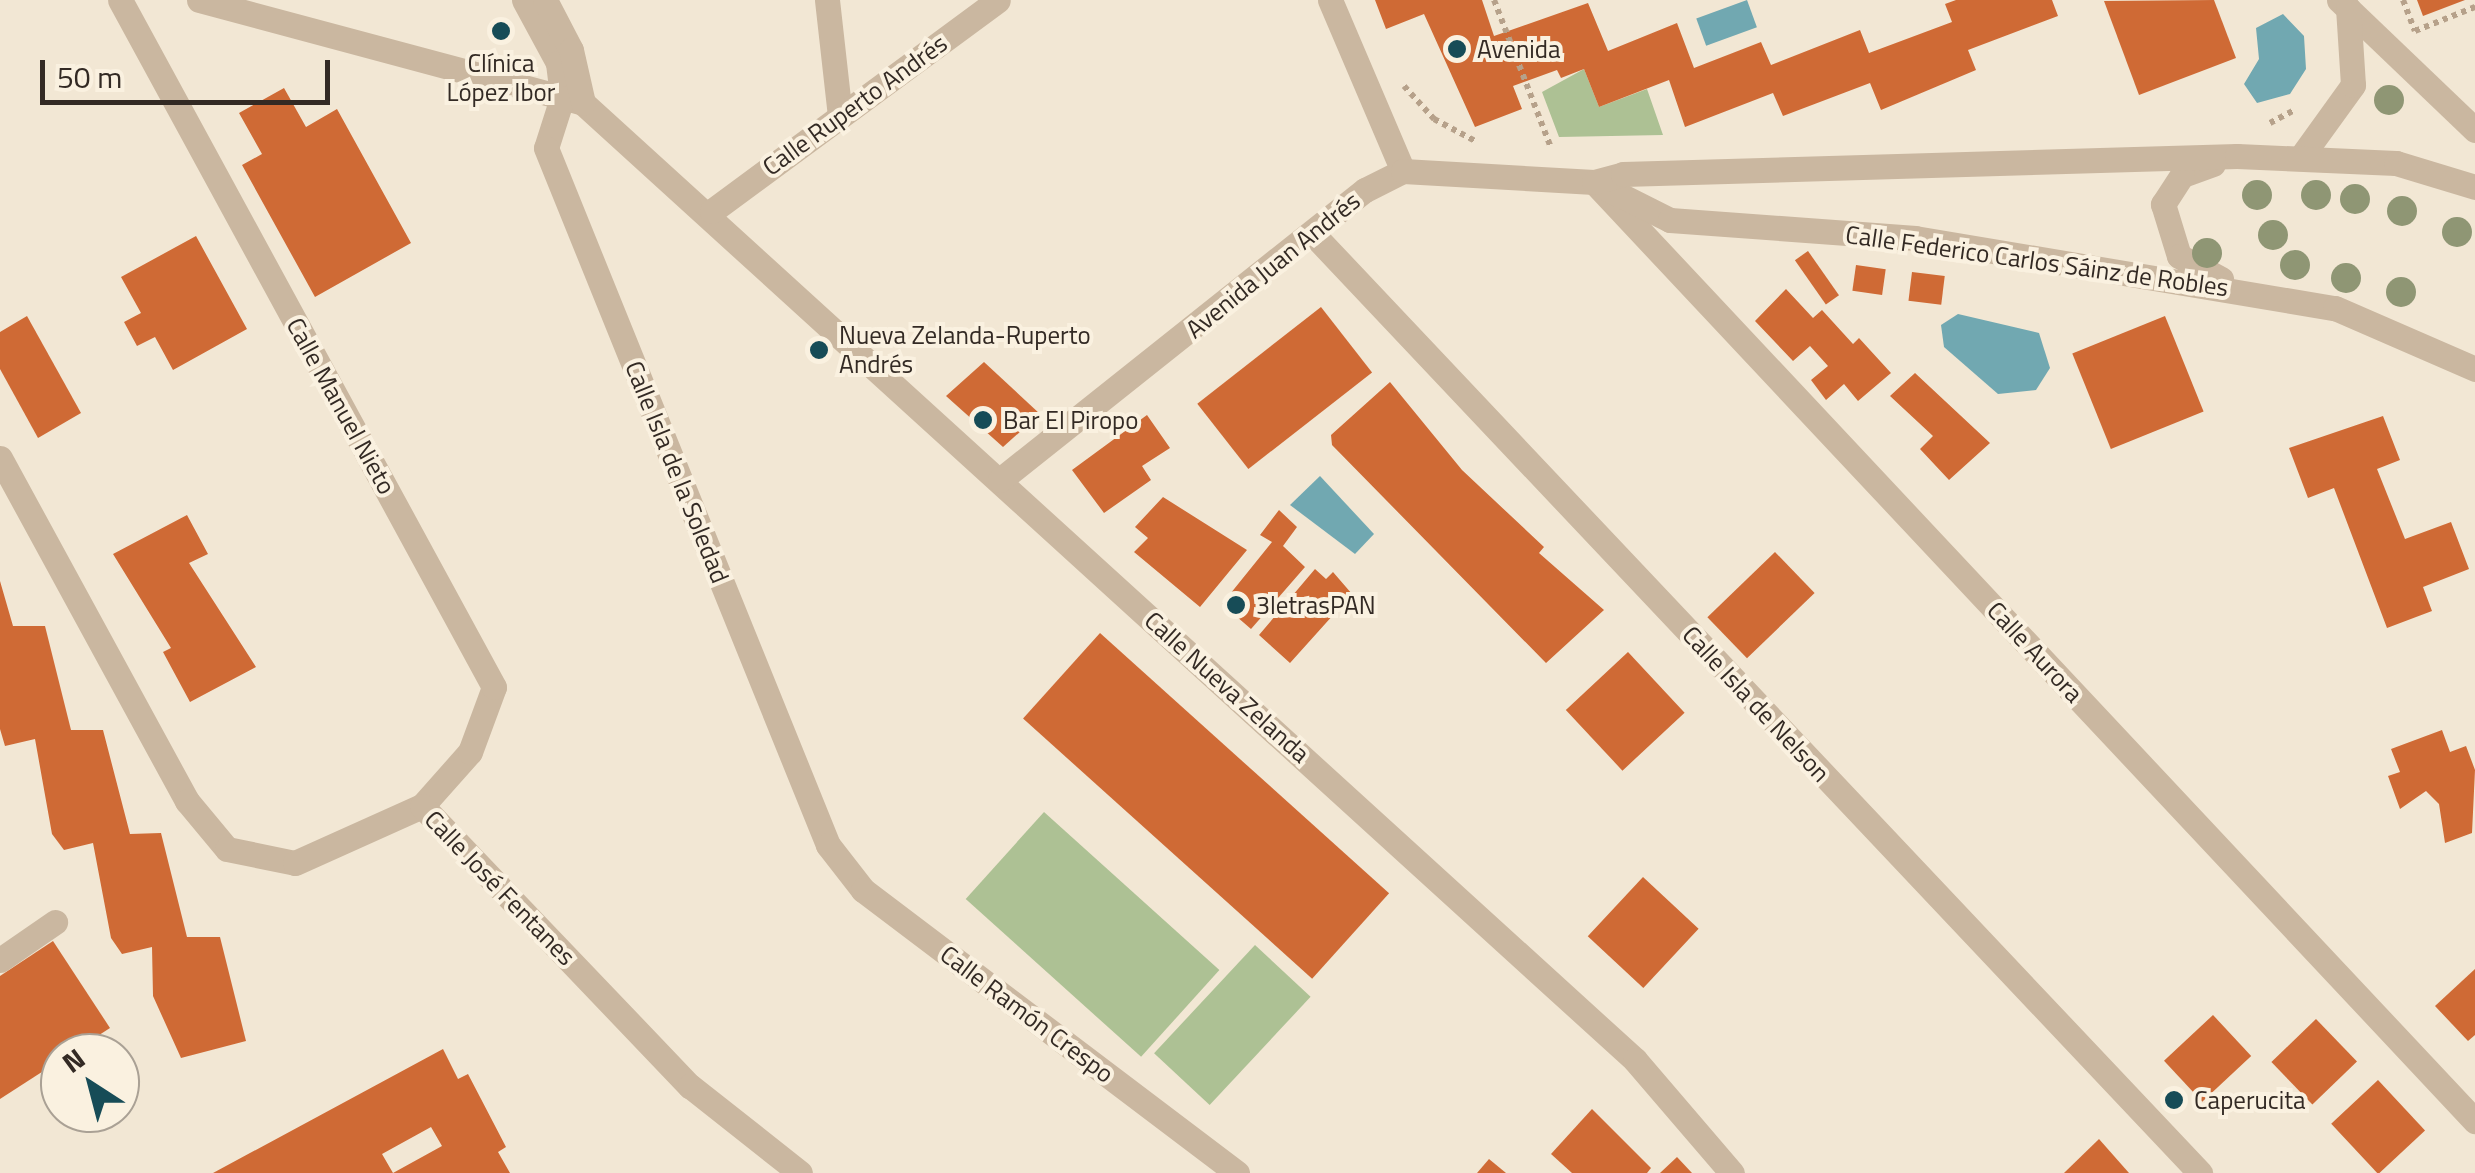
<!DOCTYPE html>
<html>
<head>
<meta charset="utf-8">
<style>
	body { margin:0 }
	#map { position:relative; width:2475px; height:1173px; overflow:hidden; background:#f2e7d4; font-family:"Titillium Web",sans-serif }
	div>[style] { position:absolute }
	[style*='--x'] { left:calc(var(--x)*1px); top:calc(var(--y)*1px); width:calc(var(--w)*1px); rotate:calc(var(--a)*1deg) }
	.green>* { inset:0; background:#adc194; transform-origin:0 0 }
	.water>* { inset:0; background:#71a8b1; transform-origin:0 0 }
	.building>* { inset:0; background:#cf6a35; transform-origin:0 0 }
	.path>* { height:6px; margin-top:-3px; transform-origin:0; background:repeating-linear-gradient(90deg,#b6a18a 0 5px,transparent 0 10px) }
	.minor>* { height:25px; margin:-12.5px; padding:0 12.5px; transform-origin:12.5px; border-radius:12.5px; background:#cab7a0 }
	.trees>* { width:30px; height:30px; margin:-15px; border-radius:50%; background:#8f9674 }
	.dots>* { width:28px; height:28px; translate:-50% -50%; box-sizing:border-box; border:5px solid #faf1e0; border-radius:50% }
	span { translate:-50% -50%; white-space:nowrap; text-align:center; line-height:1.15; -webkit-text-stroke:8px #faf1e0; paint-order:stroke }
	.poi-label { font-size:25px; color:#332a24 }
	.left { translate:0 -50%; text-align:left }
	.street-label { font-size:25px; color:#332a24 }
	.north { position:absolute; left:40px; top:1033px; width:100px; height:100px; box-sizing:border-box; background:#faf1e0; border:2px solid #aaa195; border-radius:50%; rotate:324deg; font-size:28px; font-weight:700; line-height:40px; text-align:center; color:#332a24 }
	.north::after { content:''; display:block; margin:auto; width:35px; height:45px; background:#174c57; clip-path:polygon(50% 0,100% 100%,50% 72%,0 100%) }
	.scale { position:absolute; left:40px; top:60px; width:290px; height:45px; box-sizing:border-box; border:5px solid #332a24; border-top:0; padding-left:12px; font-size:30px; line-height:35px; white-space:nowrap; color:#332a24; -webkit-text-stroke:8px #faf1e0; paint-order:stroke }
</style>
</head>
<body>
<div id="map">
	<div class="green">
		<div style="clip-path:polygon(1584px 69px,1599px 107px,1647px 89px,1663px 135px,1559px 137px,1542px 92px)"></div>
		<div style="left:1044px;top:812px;width:236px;height:117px;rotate:42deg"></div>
		<div style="left:1255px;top:945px;width:76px;height:148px;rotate:43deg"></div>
	</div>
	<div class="water">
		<div style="left:1747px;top:0;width:29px;height:54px;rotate:70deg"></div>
		<div style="clip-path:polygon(2283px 14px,2304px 36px,2306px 69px,2290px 94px,2257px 103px,2244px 84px,2259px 59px,2256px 28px)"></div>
		<div style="clip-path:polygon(1958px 314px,2039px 333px,2050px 368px,2036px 390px,1998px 394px,1944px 347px,1941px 325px)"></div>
		<div style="clip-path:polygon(1320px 476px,1374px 534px,1355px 554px,1290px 505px)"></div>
	</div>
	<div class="building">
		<div style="clip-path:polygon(1375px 0,1482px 0,1494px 36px,1588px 3px,1608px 51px,1677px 23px,1694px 68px,1761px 42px,1771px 65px,1860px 30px,1869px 53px,1952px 22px,1945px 4px,1956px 0,2052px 0,2058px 16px,1968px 50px,1976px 70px,1881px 110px,1870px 83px,1783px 116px,1773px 93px,1685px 127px,1669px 80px,1599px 107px,1584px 69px,1561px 78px,1557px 70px,1513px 86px,1522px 109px,1475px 127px,1424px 14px,1386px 29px)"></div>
		<div style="clip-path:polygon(2214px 0,2236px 58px,2139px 95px,2104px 1px)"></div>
		<div style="clip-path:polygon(2417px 0,2465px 0,2423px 16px)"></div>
		<div style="clip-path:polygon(284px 88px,306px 127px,337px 109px,411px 243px,315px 297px,242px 165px,262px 154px,239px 113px)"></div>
		<div style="clip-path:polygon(196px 236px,247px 329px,173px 370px,155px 337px,137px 346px,124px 322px,141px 313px,121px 277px)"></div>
		<div style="left:1808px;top:251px;width:54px;height:16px;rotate:55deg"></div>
		<div style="left:1856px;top:265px;width:30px;height:26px;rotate:8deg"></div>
		<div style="left:1912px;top:272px;width:33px;height:29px;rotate:7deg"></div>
		<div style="clip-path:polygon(1786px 289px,1813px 318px,1822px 310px,1853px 344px,1859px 338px,1891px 373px,1858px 401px,1844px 384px,1826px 400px,1811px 380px,1828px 366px,1810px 346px,1793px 361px,1755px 321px)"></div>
		<div style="left:1321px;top:307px;width:83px;height:157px;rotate:52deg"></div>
		<div style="clip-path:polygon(27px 316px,81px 413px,38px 438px,0 369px,0 332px)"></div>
		<div style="left:2165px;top:316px;width:103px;height:100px;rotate:68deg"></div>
		<div style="clip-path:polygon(984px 362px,1040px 414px,1003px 447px,946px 396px)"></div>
		<div style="clip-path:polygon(1915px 373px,1990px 443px,1949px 480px,1920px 449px,1933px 436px,1890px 396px)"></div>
		<div style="clip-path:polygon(1390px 382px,1462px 470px,1544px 547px,1539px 553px,1604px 610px,1546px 663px,1332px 445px,1331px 435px)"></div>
		<div style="clip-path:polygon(1147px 415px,1170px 448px,1142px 466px,1151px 480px,1104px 513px,1072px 470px)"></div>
		<div style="clip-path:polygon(2383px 416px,2400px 460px,2377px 469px,2405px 539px,2451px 522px,2469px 569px,2423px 587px,2432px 611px,2387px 628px,2334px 488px,2308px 498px,2289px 448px)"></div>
		<div style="clip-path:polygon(1163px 497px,1247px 550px,1200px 607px,1134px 552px,1148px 538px,1135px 527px)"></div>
		<div style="clip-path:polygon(1279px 510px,1297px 527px,1283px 546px,1305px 567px,1251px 629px,1222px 604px,1272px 542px,1260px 535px)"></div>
		<div style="clip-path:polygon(187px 515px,208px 554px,189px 563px,256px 667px,190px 702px,163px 652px,171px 648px,113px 554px)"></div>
		<div style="left:1775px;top:552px;width:57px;height:94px;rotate:46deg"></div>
		<div style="clip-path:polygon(1315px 569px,1326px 579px,1333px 572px,1352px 594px,1290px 663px,1259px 635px)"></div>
		<div style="clip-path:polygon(0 581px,13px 626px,45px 626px,71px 730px,103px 730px,130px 834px,161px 833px,187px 937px,220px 937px,246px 1041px,181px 1058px,153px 996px,152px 947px,122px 954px,111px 938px,93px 843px,64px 850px,52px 834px,35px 739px,5px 746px,0 729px)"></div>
		<div style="left:1100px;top:633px;width:389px;height:115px;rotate:42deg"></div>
		<div style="left:1628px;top:652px;width:83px;height:85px;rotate:47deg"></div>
		<div style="clip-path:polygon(2442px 730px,2450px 752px,2466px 746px,2475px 770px,2472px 833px,2445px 843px,2439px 804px,2426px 791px,2400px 809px,2388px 776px,2400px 772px,2391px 749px)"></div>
		<div style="left:1643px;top:877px;width:76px;height:81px;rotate:43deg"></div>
		<div style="clip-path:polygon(53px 941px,110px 1028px,0 1099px,0 976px)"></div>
		<div style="clip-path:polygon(2475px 969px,2475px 1035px,2468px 1041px,2435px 1006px)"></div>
		<div style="left:2213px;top:1015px;width:56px;height:67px;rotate:47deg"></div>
		<div style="left:2316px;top:1019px;width:59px;height:62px;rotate:46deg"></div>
		<div style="clip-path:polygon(443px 1049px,458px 1079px,468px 1074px,506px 1147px,498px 1152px,510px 1173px,393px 1173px,442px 1146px,431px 1127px,382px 1154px,393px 1173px,213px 1173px)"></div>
		<div style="left:2378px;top:1080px;width:69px;height:64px;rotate:47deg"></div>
		<div style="clip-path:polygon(1592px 1109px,1651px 1168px,1647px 1173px,1572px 1173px,1551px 1154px)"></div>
		<div style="clip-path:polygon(2099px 1139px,2129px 1173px,2064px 1173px)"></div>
		<div style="clip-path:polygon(1677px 1157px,1692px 1173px,1660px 1173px)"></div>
		<div style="clip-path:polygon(1489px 1159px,1506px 1173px,1477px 1173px)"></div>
	</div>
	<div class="path">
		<div style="--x:1494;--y:0;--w:159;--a:68.9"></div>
		<div style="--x:2403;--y:0;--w:33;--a:69"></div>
		<div style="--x:2415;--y:31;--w:65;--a:-21.8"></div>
		<div style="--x:1404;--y:86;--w:45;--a:47.7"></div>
		<div style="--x:1434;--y:119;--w:47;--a:28.2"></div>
		<div style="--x:2270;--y:123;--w:27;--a:-28"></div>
	</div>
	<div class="minor">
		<div style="--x:199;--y:0;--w:398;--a:15"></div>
		<div style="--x:583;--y:103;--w:1422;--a:42.29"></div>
		<div style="--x:1635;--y:1060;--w:149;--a:49.4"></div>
		<div style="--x:524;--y:0;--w:72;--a:61.6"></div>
		<div style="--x:558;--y:63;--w:35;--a:83"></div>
		<div style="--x:562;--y:98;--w:52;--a:107.7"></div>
		<div style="--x:546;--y:148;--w:752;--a:67.97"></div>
		<div style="--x:828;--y:845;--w:57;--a:52.1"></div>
		<div style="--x:863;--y:890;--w:469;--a:37.1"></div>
		<div style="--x:545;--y:0;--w:56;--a:62.5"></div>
		<div style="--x:571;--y:50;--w:54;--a:77.2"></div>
		<div style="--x:827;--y:0;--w:117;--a:83.6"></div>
		<div style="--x:1330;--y:0;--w:186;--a:66.9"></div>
		<div style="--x:2339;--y:0;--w:188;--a:43.7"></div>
		<div style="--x:2301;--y:157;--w:89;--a:-54.2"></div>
		<div style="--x:2353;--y:85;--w:77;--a:-93.7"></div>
		<div style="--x:2213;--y:164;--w:33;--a:160"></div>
		<div style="--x:2182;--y:175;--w:35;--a:123"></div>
		<div style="--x:2163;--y:204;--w:54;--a:72.9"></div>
		<div style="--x:2179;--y:256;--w:48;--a:28.7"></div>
		<div style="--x:1594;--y:182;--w:1288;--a:46.83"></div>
		<div style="--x:1608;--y:189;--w:69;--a:26.6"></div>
		<div style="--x:1670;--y:220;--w:246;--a:4.2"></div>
		<div style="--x:1915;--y:238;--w:426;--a:9.5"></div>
		<div style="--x:2335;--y:308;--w:153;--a:23.5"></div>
		<div style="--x:712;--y:211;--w:355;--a:-36.4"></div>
		<div style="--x:1313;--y:234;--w:1292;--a:46.63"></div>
		<div style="--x:0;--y:458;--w:391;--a:61.4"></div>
		<div style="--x:187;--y:801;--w:62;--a:50.2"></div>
		<div style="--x:227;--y:849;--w:69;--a:11.6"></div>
		<div style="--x:295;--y:863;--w:139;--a:-24.2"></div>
		<div style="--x:422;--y:806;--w:72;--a:-48.4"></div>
		<div style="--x:470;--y:752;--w:69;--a:-69.7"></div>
		<div style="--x:494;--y:687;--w:782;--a:-118.56"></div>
		<div style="--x:1000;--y:480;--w:466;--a:-38.5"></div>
		<div style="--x:1365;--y:190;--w:42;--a:-26.6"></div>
		<div style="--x:1403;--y:171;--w:191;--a:3.3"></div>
		<div style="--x:1594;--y:182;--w:30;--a:-15"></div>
		<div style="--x:1623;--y:174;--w:614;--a:-1.68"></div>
		<div style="--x:2237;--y:156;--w:159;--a:2.5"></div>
		<div style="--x:2396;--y:163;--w:83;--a:16.9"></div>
		<div style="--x:422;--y:806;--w:388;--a:46.3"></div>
		<div style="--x:690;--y:1086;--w:140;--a:38.3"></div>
		<div style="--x:0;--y:960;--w:67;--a:-34.6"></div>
	</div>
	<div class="trees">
		<div style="left:2389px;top:100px"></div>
		<div style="left:2257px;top:195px"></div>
		<div style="left:2316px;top:195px"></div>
		<div style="left:2355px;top:199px"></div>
		<div style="left:2402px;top:211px"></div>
		<div style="left:2457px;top:232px"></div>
		<div style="left:2273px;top:235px"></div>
		<div style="left:2207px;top:253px"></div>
		<div style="left:2295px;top:265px"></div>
		<div style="left:2346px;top:278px"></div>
		<div style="left:2401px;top:292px"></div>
	</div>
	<div class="dots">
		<div style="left:501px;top:31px;background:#174c57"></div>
		<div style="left:1457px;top:49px;background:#174c57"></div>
		<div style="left:819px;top:350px;background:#174c57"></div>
		<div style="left:983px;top:420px;background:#174c57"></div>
		<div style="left:1236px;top:605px;background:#174c57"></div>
		<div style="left:2174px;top:1100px;background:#174c57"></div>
	</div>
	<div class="poi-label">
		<span class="left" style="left:1477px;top:49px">Avenida</span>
		<span style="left:501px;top:78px">Clínica<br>López Ibor</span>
		<span class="left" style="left:839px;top:350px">Nueva Zelanda-Ruperto<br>Andrés</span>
		<span class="left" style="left:1003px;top:420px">Bar El Piropo</span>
		<span class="left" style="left:1256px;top:605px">3letrasPAN</span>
		<span class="left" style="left:2194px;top:1100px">Caperucita</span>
	</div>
	<div class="street-label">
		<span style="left:855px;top:105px;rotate:-36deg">Calle Ruperto Andrés</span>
		<span style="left:2037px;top:261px;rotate:8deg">Calle Federico Carlos Sáinz de Robles</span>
		<span style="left:1273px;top:265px;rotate:-39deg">Avenida Juan Andrés</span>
		<span style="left:341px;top:406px;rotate:61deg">Calle Manuel Nieto</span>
		<span style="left:677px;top:472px;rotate:68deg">Calle Isla de la Soledad</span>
		<span style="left:2035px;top:652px;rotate:47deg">Calle Aurora</span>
		<span style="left:1227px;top:687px;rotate:42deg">Calle Nueva Zelanda</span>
		<span style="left:1756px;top:704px;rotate:47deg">Calle Isla de Nelson</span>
		<span style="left:500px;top:888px;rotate:46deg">Calle José Fentanes</span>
		<span style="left:1027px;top:1014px;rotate:37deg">Calle Ramón Crespo</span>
	</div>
	<div class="north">N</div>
	<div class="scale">50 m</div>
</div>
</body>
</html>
